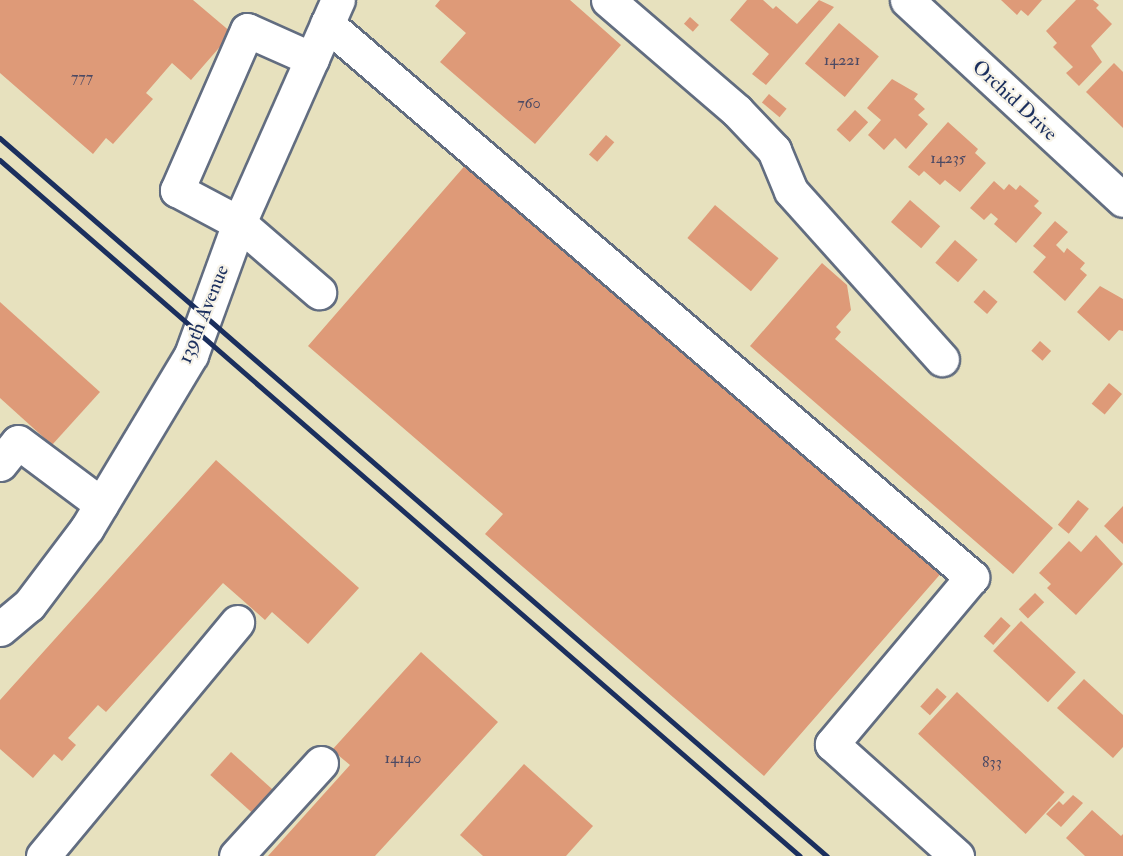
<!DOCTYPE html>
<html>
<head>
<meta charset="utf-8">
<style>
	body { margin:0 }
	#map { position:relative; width:1123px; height:856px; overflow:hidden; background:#e7e1be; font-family:"IM FELL Double Pica",serif }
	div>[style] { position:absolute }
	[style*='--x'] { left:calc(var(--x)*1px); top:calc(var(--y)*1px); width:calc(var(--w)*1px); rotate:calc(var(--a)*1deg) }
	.building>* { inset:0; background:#de9a78; transform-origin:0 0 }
	.roads { filter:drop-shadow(2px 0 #626d80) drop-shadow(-2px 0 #626d80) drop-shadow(0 2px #626d80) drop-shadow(0 -2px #626d80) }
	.minor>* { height:33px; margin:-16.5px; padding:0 16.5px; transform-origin:16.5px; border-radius:16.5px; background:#fff }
	.rail>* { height:4.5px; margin:-2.25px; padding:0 2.25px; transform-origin:2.25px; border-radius:2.25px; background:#1b2f5e }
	span { translate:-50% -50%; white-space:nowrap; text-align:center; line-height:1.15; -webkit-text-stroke:4.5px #f7f3e8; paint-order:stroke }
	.number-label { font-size:16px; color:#4c4a64 }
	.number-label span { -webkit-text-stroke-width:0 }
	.street-label { font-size:20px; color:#1b2f5e }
</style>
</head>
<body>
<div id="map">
	<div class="building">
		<div style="clip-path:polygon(0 0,193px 0,232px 33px,191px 80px,172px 63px,146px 93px,153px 99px,113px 144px,106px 138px,93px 154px,0 73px)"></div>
		<div style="clip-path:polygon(440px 0,570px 0,621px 45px,535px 144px,440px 62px,466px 33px,435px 6px)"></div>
		<div style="clip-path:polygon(747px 0,763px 0,773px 9px,776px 6px,797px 24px,819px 0,834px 7px,766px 85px,752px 74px,769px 54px,730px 20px)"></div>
		<div style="clip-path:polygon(1001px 0,1042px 0,1028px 16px,1021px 10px,1017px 15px)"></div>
		<div style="clip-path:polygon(1076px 0,1093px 0,1099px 5px,1096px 8px,1112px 24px,1091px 46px,1102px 62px,1079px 86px,1066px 73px,1073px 67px,1053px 47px,1057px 43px,1046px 31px)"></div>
		<div style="left:690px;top:17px;width:12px;height:9px;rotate:42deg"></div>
		<div style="left:839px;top:23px;width:52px;height:53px;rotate:40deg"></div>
		<div style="clip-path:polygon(1114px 63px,1123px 72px,1123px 128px,1086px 92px)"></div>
		<div style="clip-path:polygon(892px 79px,918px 94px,914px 99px,925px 109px,918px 115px,928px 124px,906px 149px,895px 138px,884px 150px,868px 135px,881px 120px,867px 108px)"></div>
		<div style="left:769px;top:94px;width:23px;height:11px;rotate:40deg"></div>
		<div style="left:855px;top:110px;width:18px;height:27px;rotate:43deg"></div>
		<div style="clip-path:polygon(948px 122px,978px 149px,975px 153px,986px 163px,960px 192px,945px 180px,940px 185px,924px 171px,919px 176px,908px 167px)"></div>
		<div style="left:606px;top:135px;width:11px;height:26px;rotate:41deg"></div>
		<div style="clip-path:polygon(475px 154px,950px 563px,764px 776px,485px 534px,503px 514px,308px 346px)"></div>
		<div style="clip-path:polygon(994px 181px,1004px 190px,1009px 184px,1016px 190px,1020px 185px,1039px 201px,1034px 206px,1042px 213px,1016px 243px,994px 224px,998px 219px,991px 213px,984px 220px,970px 208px)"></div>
		<div style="left:910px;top:200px;width:40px;height:29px;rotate:41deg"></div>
		<div style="left:715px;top:205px;width:83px;height:43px;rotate:40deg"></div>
		<div style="clip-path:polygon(1055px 221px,1068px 232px,1056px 245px,1064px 253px,1067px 248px,1085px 263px,1080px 269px,1087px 275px,1065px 301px,1033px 272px,1046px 257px,1033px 246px)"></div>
		<div style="left:955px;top:240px;width:30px;height:30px;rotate:41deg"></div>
		<div style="clip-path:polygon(822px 263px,847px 285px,851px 310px,836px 327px,841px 332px,835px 339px,1053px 528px,1013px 574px,750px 346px)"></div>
		<div style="clip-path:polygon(1100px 286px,1123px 299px,1123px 331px,1119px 330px,1109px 341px,1077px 312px)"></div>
		<div style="left:984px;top:290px;width:18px;height:16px;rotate:41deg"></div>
		<div style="clip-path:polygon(0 302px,100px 392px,52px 445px,0 398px)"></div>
		<div style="left:1040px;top:341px;width:15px;height:13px;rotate:42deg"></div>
		<div style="left:1109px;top:383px;width:17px;height:27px;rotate:40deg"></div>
		<div style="clip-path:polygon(216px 460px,359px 588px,308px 644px,272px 612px,265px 620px,223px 583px,106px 712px,98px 705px,68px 738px,76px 745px,62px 761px,54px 754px,33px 778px,0 749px,0 700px)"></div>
		<div style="left:1078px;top:500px;width:14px;height:32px;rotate:39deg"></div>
		<div style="clip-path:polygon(1123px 506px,1123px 544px,1104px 526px)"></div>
		<div style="clip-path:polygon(1096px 535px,1123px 564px,1076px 615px,1047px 588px,1051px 584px,1039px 573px,1069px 541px,1081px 552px)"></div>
		<div style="left:1035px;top:593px;width:13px;height:23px;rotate:45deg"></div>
		<div style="left:1001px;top:617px;width:13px;height:26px;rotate:42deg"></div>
		<div style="left:1021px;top:621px;width:75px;height:41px;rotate:43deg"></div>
		<div style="clip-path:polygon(421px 652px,498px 722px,375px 856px,268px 856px,350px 765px,332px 750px)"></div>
		<div style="clip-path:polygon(1084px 679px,1123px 715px,1123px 747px,1113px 758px,1057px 708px)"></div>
		<div style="left:937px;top:688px;width:13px;height:25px;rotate:42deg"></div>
		<div style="left:957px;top:692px;width:147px;height:57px;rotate:43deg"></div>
		<div style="left:231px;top:752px;width:62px;height:31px;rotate:42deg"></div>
		<div style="clip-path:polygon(524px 764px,593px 826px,566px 856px,483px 856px,460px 835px)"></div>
		<div style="clip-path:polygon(1073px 795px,1083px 803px,1061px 827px,1046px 814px,1059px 801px,1063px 805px)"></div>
		<div style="clip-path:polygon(1092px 810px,1121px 836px,1123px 834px,1123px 856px,1085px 856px,1066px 838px)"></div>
	</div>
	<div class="roads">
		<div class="minor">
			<div style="--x:608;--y:0;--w:170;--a:40.7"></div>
			<div style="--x:737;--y:111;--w:54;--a:46.5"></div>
			<div style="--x:774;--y:150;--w:44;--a:67.5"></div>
			<div style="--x:791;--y:191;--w:226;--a:48.1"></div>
			<div style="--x:907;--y:0;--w:294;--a:42.8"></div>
			<div style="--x:327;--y:24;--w:850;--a:40.61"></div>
			<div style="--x:972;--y:577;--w:218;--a:130"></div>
			<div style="--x:832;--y:744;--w:168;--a:41.9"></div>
			<div style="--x:312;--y:59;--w:71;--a:-156"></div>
			<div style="--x:247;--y:30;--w:175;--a:113.6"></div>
			<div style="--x:177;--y:190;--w:70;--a:28"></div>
			<div style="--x:239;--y:223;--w:106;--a:40.8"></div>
			<div style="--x:0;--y:464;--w:28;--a:-51"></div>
			<div style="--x:18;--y:442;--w:104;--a:36.8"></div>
			<div style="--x:0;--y:629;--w:38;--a:-40"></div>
			<div style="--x:29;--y:605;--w:96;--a:-53"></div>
			<div style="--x:87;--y:528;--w:202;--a:-59"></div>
			<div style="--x:191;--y:355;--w:140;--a:-70"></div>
			<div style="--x:239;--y:223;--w:244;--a:-66.1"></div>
			<div style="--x:43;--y:856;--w:304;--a:-50.3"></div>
			<div style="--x:236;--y:856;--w:126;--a:-47.6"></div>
		</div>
	</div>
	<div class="rail">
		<div style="--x:0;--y:138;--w:1095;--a:40.96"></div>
		<div style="--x:0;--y:160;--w:1060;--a:41.02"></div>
	</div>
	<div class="number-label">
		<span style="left:842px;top:60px">14221</span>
		<span style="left:82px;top:77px">777</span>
		<span style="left:529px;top:103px">760</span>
		<span style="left:948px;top:158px">14235</span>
		<span style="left:403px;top:758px">14140</span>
		<span style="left:992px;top:762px">833</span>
	</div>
	<div class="street-label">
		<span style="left:1015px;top:100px;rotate:43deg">Orchid Drive</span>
		<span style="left:203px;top:314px;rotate:-68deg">139th Avenue</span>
	</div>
</div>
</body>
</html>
